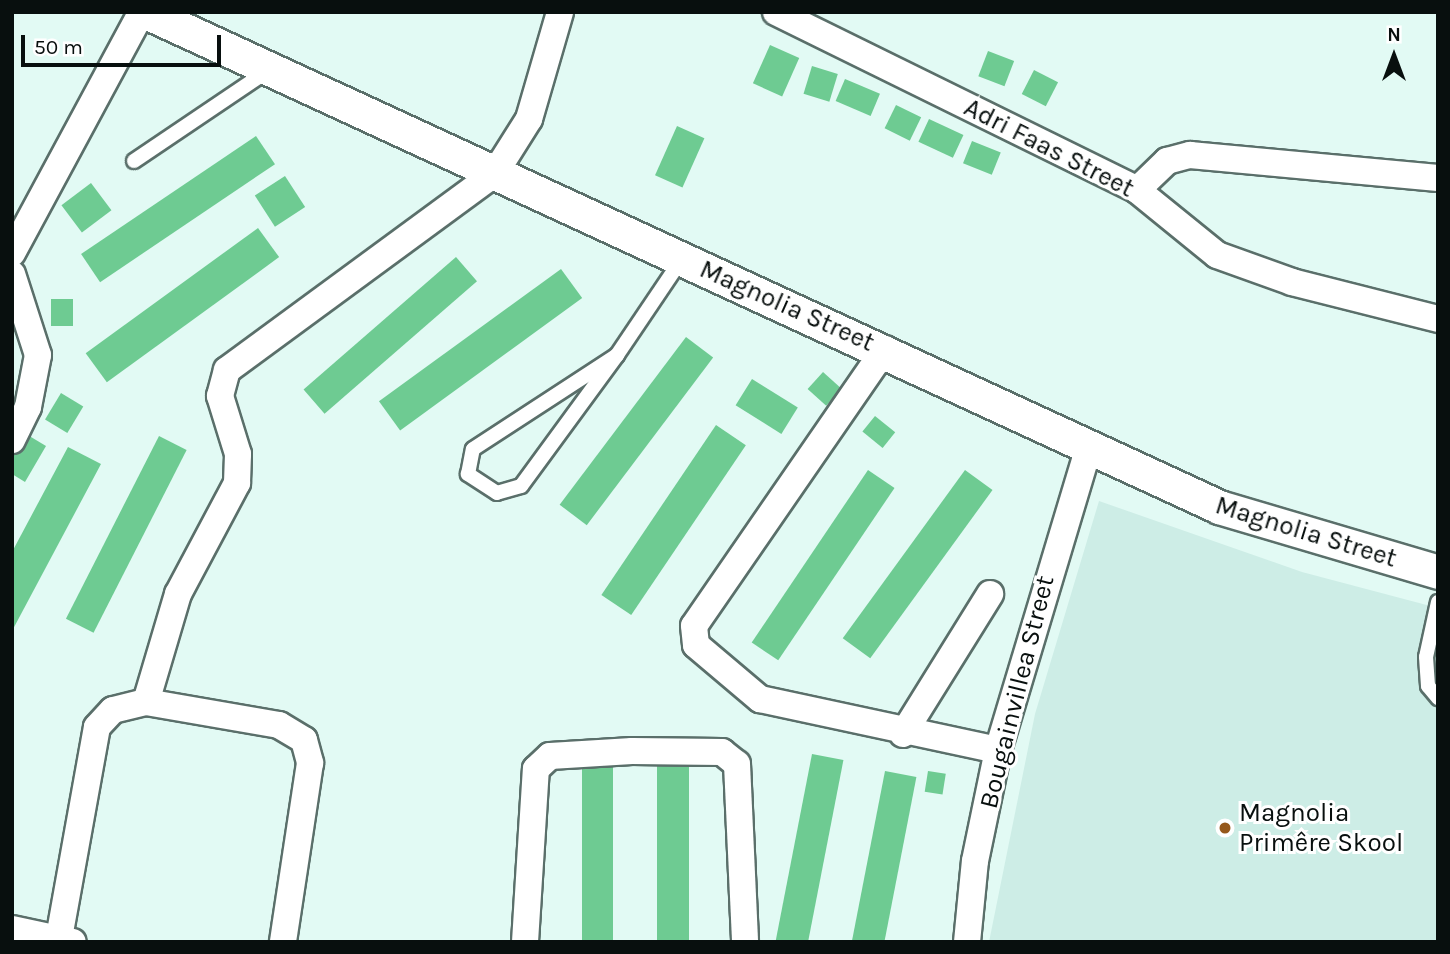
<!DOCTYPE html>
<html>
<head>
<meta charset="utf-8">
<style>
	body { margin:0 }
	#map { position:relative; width:1450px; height:954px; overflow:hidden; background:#e2faf4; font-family:Karla,sans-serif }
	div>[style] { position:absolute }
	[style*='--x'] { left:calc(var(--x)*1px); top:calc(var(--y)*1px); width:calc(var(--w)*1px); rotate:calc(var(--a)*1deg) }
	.built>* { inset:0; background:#cdede6 }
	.building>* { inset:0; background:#6ecb92; transform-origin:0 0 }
	.roads { filter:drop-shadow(2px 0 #5a6f6a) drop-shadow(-2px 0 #5a6f6a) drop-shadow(0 2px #5a6f6a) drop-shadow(0 -2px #5a6f6a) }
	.service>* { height:14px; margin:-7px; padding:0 7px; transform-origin:7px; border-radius:7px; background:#fff }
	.minor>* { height:26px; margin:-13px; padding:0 13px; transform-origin:13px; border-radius:13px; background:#fff }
	.tertiary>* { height:33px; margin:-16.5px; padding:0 16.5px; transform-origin:16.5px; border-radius:16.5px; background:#fff }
	.dots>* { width:19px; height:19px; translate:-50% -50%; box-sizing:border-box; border:4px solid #fff; border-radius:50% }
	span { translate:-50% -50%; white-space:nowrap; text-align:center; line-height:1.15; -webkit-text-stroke:6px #fff; paint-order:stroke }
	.street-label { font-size:26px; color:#080f0e }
	.poi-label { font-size:26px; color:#080f0e }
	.left { translate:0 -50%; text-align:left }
	.frame { position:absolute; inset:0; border:14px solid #080f0e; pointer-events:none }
	.north { position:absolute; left:1359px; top:21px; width:70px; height:70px; -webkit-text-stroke:5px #fff; paint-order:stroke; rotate:0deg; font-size:19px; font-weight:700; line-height:28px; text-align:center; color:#080f0e }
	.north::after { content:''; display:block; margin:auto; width:24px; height:32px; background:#080f0e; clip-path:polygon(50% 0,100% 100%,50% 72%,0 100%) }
	.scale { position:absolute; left:21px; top:35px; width:200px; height:32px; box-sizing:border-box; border:4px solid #080f0e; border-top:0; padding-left:9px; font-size:21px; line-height:24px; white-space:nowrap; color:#080f0e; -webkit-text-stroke:5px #fff; paint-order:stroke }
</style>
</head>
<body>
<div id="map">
	<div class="built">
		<div style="clip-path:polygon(1099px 501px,1302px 572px,1438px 608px,1438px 942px,989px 942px,1035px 714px)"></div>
	</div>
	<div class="building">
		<div style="left:770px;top:45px;width:32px;height:42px;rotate:24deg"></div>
		<div style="left:988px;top:51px;width:28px;height:27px;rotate:21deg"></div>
		<div style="left:812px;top:66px;width:27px;height:29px;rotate:17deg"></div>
		<div style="left:1034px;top:70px;width:27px;height:27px;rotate:27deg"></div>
		<div style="left:845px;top:79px;width:38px;height:24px;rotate:23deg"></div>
		<div style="left:896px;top:105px;width:28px;height:26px;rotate:26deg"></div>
		<div style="left:929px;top:119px;width:38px;height:25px;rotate:25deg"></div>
		<div style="left:677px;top:126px;width:30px;height:54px;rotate:24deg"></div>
		<div style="left:256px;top:136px;width:34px;height:211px;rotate:56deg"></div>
		<div style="left:972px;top:141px;width:31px;height:24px;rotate:22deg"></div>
		<div style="left:285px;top:176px;width:37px;height:36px;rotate:57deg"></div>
		<div style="left:91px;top:183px;width:34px;height:37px;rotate:53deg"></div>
		<div style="left:258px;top:228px;width:36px;height:213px;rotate:54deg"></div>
		<div style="left:456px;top:257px;width:32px;height:202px;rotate:49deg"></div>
		<div style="left:561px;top:269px;width:36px;height:225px;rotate:54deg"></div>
		<div style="left:51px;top:299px;width:22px;height:27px"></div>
		<div style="left:686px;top:337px;width:34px;height:210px;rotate:37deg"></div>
		<div style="left:823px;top:372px;width:25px;height:23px;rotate:42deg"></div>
		<div style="left:752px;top:379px;width:54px;height:31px;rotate:32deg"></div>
		<div style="left:61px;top:393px;width:26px;height:31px;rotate:31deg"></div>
		<div style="left:875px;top:416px;width:26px;height:20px;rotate:39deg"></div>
		<div style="left:716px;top:425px;width:36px;height:205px;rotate:34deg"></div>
		<div style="clip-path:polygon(26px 434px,46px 446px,25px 482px,12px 474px,12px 458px)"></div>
		<div style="left:159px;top:436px;width:31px;height:205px;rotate:27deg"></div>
		<div style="clip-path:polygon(68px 447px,101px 464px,12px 631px,12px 552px)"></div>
		<div style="left:868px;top:470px;width:32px;height:208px;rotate:34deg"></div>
		<div style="left:965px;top:470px;width:34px;height:208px;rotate:36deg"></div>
		<div style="left:812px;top:754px;width:32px;height:191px;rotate:11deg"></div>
		<div style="left:657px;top:761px;width:32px;height:181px"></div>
		<div style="left:582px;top:762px;width:31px;height:180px"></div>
		<div style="left:885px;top:771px;width:32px;height:174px;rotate:11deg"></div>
		<div style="left:928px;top:771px;width:18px;height:21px;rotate:9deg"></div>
	</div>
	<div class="roads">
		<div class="service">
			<div style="--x:134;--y:161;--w:159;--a:-34"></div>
			<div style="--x:617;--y:355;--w:162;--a:126.2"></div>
			<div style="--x:521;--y:486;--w:25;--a:164"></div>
			<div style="--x:497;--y:493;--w:35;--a:-147"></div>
			<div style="--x:468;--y:474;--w:25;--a:-79"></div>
			<div style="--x:473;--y:449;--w:172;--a:-33.1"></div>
			<div style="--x:617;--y:355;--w:115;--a:-56"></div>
			<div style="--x:1438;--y:602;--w:56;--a:102.3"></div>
			<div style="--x:1426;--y:657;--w:29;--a:86"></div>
			<div style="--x:1428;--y:686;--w:16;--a:50"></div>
		</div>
		<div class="minor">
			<div style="--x:776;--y:12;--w:402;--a:26.2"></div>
			<div style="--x:1137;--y:190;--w:103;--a:39.1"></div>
			<div style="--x:1217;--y:255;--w:80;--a:19.8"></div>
			<div style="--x:1292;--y:282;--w:151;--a:14.2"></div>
			<div style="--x:1137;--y:190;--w:42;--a:-44"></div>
			<div style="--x:1167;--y:161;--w:24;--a:-15"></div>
			<div style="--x:1190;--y:155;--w:249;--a:5.3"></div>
			<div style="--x:12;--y:253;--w:274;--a:-61.7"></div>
			<div style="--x:12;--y:274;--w:85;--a:72.2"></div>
			<div style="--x:38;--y:355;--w:53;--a:100.9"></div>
			<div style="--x:28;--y:407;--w:37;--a:116"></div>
			<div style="--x:885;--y:349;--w:336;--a:124.6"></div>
			<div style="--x:694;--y:626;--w:19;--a:84"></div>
			<div style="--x:696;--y:645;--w:84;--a:40.2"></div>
			<div style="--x:760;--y:699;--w:243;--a:12.1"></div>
			<div style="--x:146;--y:702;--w:113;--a:-73.5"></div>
			<div style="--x:178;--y:594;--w:126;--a:-62"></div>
			<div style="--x:237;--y:483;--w:29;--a:-88"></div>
			<div style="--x:238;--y:454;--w:61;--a:-107.2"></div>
			<div style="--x:220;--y:396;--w:27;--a:-75"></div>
			<div style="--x:227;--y:370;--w:333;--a:-36.3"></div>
			<div style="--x:495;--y:173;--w:64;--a:-57.8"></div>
			<div style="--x:529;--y:119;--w:111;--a:-73.8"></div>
			<div style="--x:903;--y:734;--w:165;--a:-58.1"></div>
			<div style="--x:12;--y:929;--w:62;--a:12"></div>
			<div style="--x:59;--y:938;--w:214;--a:-79.8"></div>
			<div style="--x:97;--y:727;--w:23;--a:-47"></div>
			<div style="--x:113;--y:710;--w:34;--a:-14"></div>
			<div style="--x:146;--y:702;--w:135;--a:9.8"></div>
			<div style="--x:279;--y:725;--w:29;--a:31"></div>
			<div style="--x:304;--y:740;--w:24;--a:75"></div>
			<div style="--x:310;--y:763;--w:181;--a:98.6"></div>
			<div style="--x:525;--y:942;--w:173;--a:-86.4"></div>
			<div style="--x:536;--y:769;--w:19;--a:-43"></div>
			<div style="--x:550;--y:756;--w:82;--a:-3.5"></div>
			<div style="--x:632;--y:751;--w:90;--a:0.6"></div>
			<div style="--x:722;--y:752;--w:19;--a:39"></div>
			<div style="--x:737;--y:764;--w:178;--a:87.4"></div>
			<div style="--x:967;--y:942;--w:81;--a:-84.4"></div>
			<div style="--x:975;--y:861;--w:113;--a:-78.3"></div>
			<div style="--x:998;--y:750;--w:316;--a:-73.3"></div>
		</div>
		<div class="tertiary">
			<div style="--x:146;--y:12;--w:1182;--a:24.76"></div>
			<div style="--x:1219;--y:507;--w:228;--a:16.5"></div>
		</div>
	</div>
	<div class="dots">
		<div style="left:1225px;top:828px;background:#95581b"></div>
	</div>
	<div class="street-label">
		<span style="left:1049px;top:148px;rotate:27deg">Adri Faas Street</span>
		<span style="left:787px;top:306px;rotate:24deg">Magnolia Street</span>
		<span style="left:1306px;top:532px;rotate:17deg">Magnolia Street</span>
		<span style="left:1017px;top:692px;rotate:-76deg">Bougainvillea Street</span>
	</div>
	<div class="poi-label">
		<span class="left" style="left:1239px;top:828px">Magnolia<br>Primêre Skool</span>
	</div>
	<div class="frame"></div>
	<div class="north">N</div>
	<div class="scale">50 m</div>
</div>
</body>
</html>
